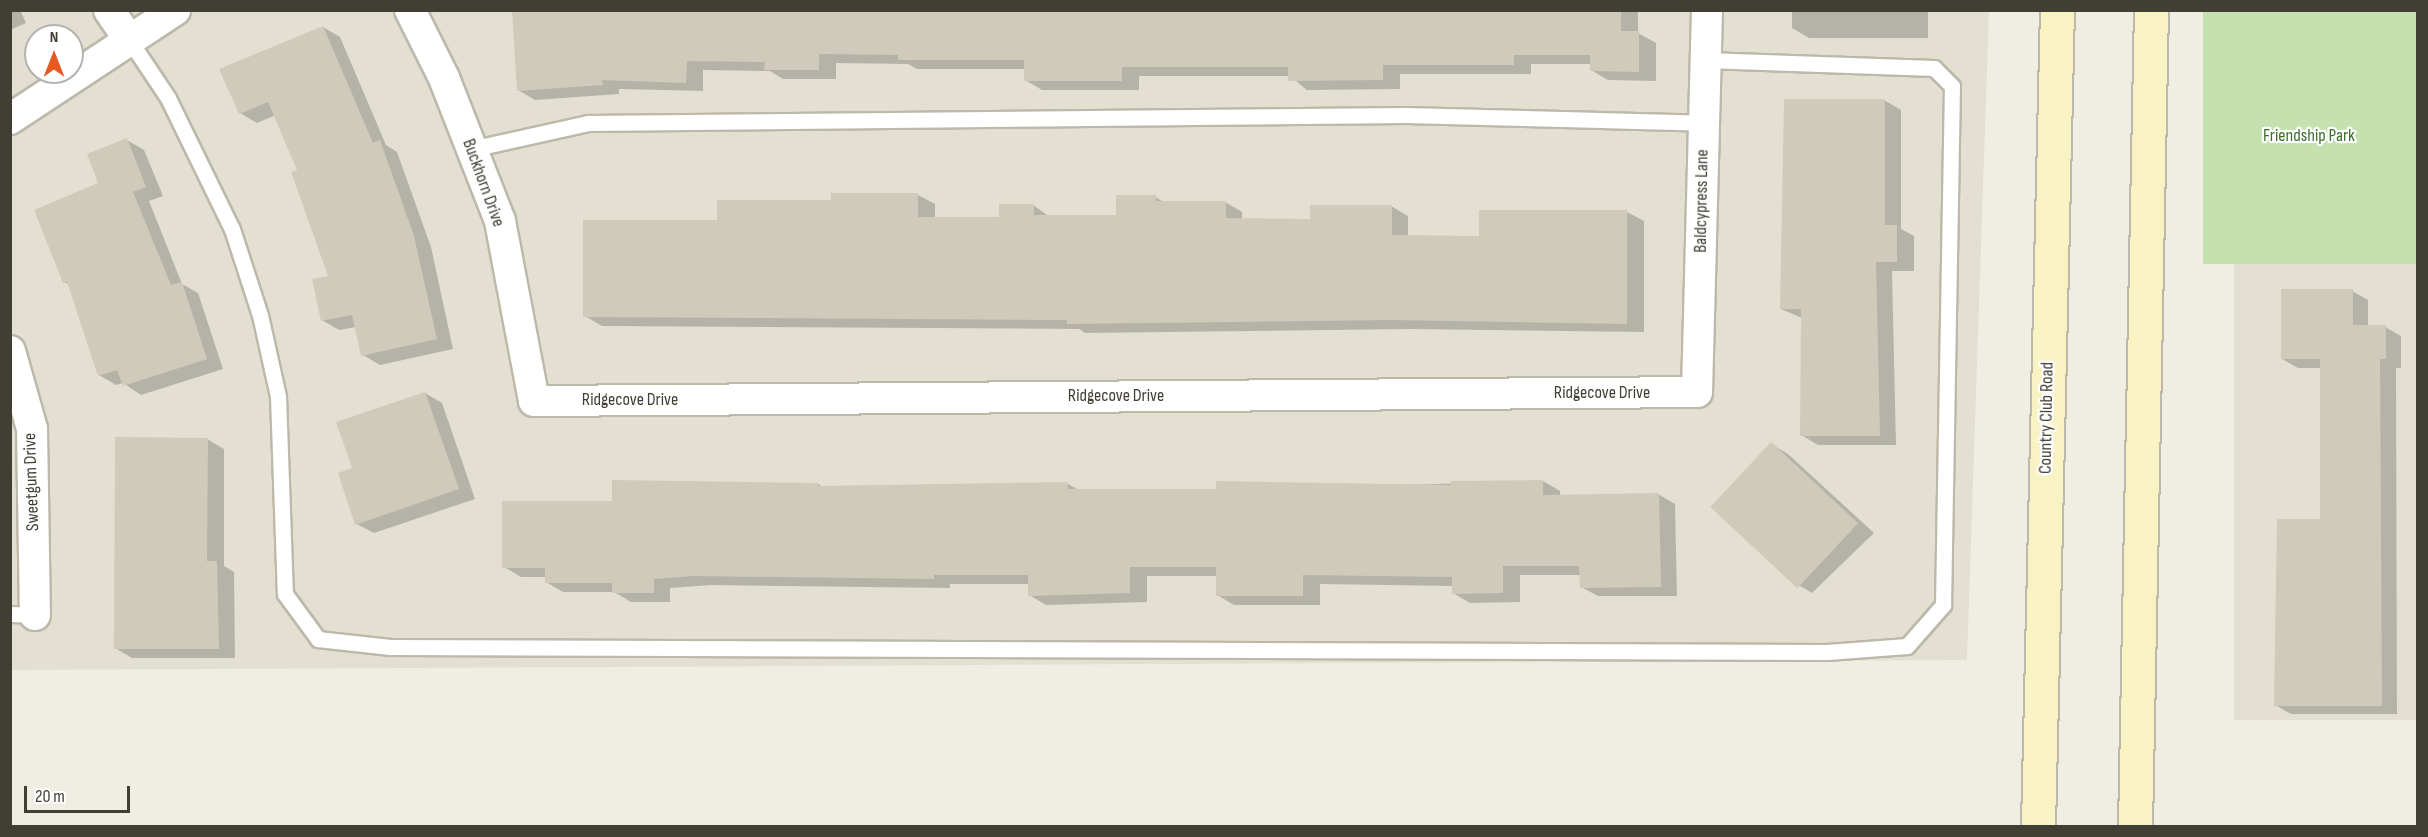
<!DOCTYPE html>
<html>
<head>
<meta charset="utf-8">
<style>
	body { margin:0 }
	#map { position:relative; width:2428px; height:837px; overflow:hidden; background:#f0eee3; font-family:"Sofia Sans Condensed",sans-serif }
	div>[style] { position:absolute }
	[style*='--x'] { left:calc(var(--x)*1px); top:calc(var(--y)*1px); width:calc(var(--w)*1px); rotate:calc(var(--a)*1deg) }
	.residential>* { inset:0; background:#e3e0d2; transform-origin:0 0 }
	.green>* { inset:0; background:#c4e1af; transform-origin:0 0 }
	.shadow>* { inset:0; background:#0003 }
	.building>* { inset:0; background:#d0caba; transform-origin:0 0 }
	.roads { filter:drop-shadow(2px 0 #bdb9aa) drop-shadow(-2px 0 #bdb9aa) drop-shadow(0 2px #bdb9aa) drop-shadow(0 -2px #bdb9aa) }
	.service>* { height:15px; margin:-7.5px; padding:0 7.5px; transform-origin:7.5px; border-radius:7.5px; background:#fff }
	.minor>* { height:30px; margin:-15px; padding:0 15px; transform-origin:15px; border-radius:15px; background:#fff }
	.secondary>* { height:33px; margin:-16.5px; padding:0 16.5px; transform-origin:16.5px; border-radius:16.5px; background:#f9f3c4 }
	span { translate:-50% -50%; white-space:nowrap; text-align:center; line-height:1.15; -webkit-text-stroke:4.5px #fff; paint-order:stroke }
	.park-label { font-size:18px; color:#3d6d2d }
	.street-label { font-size:18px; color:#413e34 }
	.frame { position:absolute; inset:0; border:12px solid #413e34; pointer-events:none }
	.north { position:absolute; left:24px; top:24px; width:60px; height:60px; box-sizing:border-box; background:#fff; border:2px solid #b3b2ae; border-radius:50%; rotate:0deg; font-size:16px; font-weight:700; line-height:24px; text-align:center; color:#413e34 }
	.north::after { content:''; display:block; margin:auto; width:21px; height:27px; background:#e75923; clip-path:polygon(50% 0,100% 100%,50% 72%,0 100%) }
	.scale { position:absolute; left:24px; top:786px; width:106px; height:27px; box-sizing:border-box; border:3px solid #413e34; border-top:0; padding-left:8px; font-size:18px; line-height:21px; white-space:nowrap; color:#413e34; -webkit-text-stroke:4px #fff; paint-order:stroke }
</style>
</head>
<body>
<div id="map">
	<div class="residential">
		<div style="clip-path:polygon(evenodd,10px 11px,1989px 11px,1967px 660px,11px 670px,10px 11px,36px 36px,72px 36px,72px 72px,36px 72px,36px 36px)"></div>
		<div style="left:2234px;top:11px;width:183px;height:709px"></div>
	</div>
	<div class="green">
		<div style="left:2203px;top:11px;width:214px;height:253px"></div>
	</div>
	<div class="shadow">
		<div style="clip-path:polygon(10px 10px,20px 10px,26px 23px,10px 30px)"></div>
		<div style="clip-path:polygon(514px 10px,1638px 10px,1638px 33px,1656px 43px,1656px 81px,1608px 80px,1591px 70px,1591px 64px,1531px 64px,1531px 74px,1400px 74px,1400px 89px,1307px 90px,1290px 76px,1139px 76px,1139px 90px,1042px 90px,1025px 80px,1025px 69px,917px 69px,908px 64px,836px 63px,836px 79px,783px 79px,770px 71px,703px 70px,703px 91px,619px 89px,619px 94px,535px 100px,518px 90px)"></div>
		<div style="clip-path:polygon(1792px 10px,1928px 10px,1928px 38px,1809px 38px,1792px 28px)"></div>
		<div style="clip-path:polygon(323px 27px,340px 37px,386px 145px,397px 152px,431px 247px,453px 349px,380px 365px,363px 355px,356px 327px,339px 330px,322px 320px,330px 277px,299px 171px,276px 115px,257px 123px,240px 113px)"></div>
		<div style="clip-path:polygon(1884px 100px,1901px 110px,1901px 229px,1914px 236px,1914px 271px,1892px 271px,1896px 445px,1818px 445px,1801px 435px,1802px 318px,1781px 309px)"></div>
		<div style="clip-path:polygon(127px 140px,144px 150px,163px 196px,149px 201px,182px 284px,198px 293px,223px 369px,141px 395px,123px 383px,116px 385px,99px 375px,70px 285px,64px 282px,100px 184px)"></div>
		<div style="clip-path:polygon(918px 195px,935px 204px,935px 219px,1001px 219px,1033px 205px,1050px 217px,1117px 217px,1155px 197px,1164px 202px,1225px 202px,1242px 212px,1242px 219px,1311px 220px,1391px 206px,1408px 216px,1408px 237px,1480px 237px,1627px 212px,1644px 221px,1644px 332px,1410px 329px,1085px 333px,1079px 329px,602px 326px,585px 316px,719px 221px,832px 202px)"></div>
		<div style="clip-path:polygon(2352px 291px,2368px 300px,2368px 327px,2385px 327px,2401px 336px,2401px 368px,2396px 368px,2397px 714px,2291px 714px,2275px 705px,2322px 521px,2322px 368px,2298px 368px,2282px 359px)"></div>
		<div style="clip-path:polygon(425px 393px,442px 403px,475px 499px,374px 533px,357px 524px,354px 469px)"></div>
		<div style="clip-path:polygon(207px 439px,224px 449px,224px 566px,234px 572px,235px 658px,132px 658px,115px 648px)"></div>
		<div style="clip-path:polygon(1771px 444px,1788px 454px,1874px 533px,1812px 593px,1795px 583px)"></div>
		<div style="clip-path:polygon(614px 481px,818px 484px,824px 488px,1068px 484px,1079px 490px,1217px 490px,1543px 481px,1560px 491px,1560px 496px,1658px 494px,1675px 504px,1677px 596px,1598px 596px,1581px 587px,1581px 575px,1520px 575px,1520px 602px,1470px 603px,1453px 593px,1453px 586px,1320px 584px,1320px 605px,1234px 605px,1217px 595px,1217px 576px,1147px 576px,1147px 602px,1046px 605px,1029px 595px,1029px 584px,950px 584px,950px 588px,711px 585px,670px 588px,670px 602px,631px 602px,614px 592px,563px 592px,546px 582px,546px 577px,521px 577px,504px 567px,614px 503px)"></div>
	</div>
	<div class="building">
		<div style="clip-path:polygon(512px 10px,1621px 10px,1621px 31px,1639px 31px,1639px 72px,1590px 71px,1590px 55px,1514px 55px,1514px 65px,1383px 65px,1383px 80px,1288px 81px,1288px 67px,1122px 67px,1122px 81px,1024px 81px,1024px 60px,898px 60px,898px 55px,819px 54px,819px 70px,764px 70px,765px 62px,687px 61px,686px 83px,602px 80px,603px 85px,517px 91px)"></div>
		<div style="clip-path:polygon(323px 26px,373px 143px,380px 140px,414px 236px,437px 339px,361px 356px,352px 315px,321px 321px,312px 279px,328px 276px,291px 172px,297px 170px,268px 102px,239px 114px,219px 69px)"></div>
		<div style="clip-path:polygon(1784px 99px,1885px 99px,1885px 225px,1897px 225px,1897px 262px,1876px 262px,1880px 436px,1800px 436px,1801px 309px,1780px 309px)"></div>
		<div style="clip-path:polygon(127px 138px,146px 187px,133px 192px,171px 285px,182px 282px,207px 359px,123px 386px,117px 370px,98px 376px,67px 282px,63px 283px,34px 210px,98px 183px,87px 154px)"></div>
		<div style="clip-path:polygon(831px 193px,918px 193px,918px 217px,999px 217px,999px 204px,1034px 204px,1034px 215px,1116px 215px,1116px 195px,1156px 195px,1156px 201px,1226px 201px,1226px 218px,1310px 219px,1310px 205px,1392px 205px,1392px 235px,1479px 236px,1479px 210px,1627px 210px,1627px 324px,1392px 320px,1067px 324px,1067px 320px,583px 317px,583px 220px,717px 220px,717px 200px,831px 200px)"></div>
		<div style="clip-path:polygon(2281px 289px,2353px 289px,2353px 325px,2386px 325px,2386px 359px,2380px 359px,2382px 706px,2274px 706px,2277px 519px,2320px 519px,2320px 359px,2281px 359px)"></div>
		<div style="clip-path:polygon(425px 392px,459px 489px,355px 525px,338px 473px,352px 468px,336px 422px)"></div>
		<div style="clip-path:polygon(115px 437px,208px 438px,207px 561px,217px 561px,219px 649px,114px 649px)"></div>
		<div style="left:1771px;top:442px;width:119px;height:89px;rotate:43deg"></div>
		<div style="clip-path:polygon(612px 480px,818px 483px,818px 486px,1068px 482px,1068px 489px,1216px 489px,1216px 481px,1451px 485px,1451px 481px,1543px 480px,1543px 495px,1659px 493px,1661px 587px,1580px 588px,1579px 566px,1503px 566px,1503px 593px,1452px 594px,1452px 577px,1303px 575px,1303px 596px,1216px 596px,1216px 567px,1130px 567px,1130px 593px,1028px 596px,1028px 575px,934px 575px,934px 579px,693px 576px,654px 579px,654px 593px,612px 593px,612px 583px,545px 583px,545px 568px,502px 568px,502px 501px,612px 501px)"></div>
	</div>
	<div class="roads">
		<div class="service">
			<div style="--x:130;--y:41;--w:69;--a:56.3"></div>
			<div style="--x:168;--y:98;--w:146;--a:64"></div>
			<div style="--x:232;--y:229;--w:90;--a:72"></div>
			<div style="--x:260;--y:315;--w:83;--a:77.5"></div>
			<div style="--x:278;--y:396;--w:198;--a:88"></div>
			<div style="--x:285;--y:594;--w:56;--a:53.7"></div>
			<div style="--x:318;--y:639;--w:72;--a:6.3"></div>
			<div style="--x:390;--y:647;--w:1437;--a:0.2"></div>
			<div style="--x:1827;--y:652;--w:80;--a:-4.3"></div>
			<div style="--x:1907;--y:646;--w:55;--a:-48.7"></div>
			<div style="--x:1943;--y:605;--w:519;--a:-89.01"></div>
			<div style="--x:1952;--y:86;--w:25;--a:-135"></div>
			<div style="--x:1934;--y:68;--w:228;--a:-178"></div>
			<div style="--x:471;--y:149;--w:120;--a:-12.5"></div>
			<div style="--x:588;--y:123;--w:818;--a:-0.56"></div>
			<div style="--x:1406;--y:115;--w:298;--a:1.5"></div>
			<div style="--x:10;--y:614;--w:25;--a:2"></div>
		</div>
		<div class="minor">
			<div style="--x:109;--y:10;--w:37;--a:56"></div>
			<div style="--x:410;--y:10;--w:76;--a:63.4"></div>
			<div style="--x:444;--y:78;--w:154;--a:68.6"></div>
			<div style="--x:500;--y:221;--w:183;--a:79.3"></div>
			<div style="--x:534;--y:401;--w:1163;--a:-0.44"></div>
			<div style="--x:1697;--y:392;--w:382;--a:-88.5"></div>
			<div style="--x:10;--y:119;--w:198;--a:-33.4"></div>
			<div style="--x:10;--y:351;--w:81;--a:74.2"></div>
			<div style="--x:32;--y:429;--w:186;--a:89.1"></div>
		</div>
		<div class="secondary">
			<div style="--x:2038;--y:826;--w:816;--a:-88.67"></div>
			<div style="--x:2135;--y:826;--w:816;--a:-88.88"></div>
		</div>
	</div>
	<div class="park-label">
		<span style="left:2309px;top:136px">Friendship Park</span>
	</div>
	<div class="street-label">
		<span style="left:483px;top:183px;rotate:70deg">Buckhorn Drive</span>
		<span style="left:1702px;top:201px;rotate:-89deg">Baldcypress Lane</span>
		<span style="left:1602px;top:393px">Ridgecove Drive</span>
		<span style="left:1116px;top:396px">Ridgecove Drive</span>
		<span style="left:630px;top:400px">Ridgecove Drive</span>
		<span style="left:2047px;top:418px;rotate:-89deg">Country Club Road</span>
		<span style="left:32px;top:482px;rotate:-92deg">Sweetgum Drive</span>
	</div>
	<div class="frame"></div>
	<div class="north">N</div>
	<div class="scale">20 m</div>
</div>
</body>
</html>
